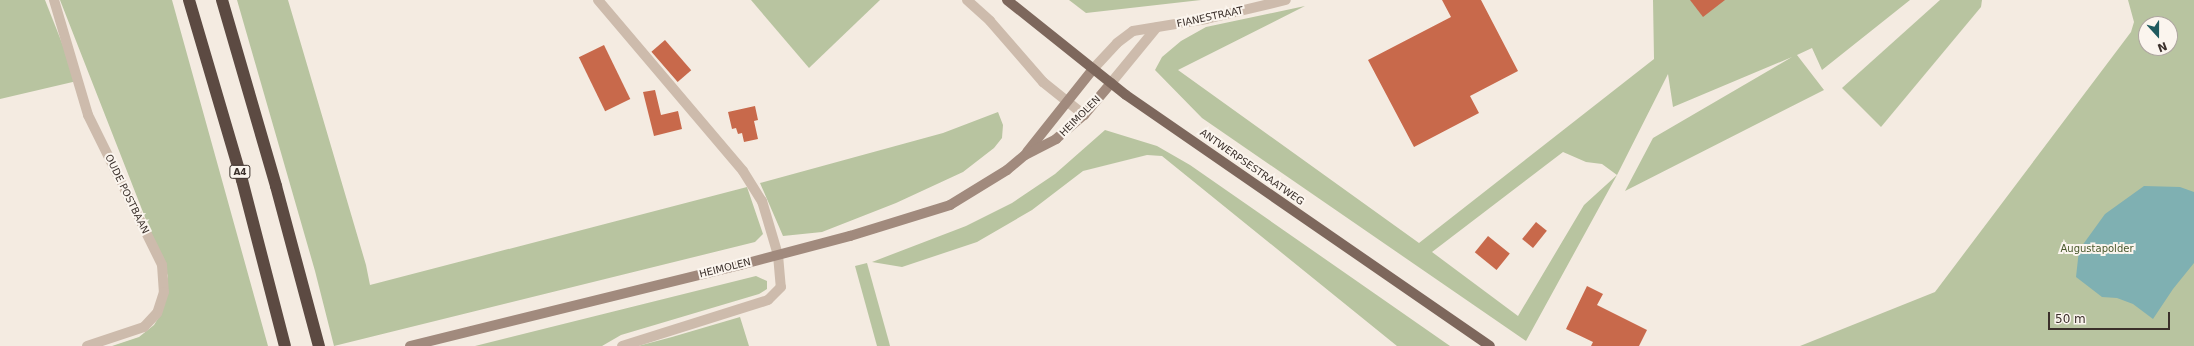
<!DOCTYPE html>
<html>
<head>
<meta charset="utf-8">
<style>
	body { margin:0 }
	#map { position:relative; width:2194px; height:346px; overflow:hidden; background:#f4ebe1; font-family:"DejaVu Sans",sans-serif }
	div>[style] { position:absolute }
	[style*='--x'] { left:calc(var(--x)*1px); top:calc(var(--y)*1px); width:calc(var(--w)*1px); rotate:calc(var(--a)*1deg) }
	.green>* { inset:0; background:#b8c4a0 }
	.water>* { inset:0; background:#7fb0b2 }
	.building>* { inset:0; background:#c8694b; transform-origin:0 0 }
	.street>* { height:10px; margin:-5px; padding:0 5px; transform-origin:5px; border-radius:5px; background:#cdbbac }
	.secondary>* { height:10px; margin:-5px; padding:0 5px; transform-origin:5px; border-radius:5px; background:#a18a7d }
	.primary>* { height:10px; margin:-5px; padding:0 5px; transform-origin:5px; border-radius:5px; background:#7d675c }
	.highway>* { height:12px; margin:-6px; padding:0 6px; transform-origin:6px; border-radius:6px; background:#5c4a42 }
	span { translate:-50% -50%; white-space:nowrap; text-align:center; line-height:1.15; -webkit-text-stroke:4px #fbf5ee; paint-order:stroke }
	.shield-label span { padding:1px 3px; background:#fbf5ee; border:1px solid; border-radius:3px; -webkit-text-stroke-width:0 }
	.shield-label { font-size:9px; color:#3b302b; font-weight:700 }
	.street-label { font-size:10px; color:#3b302b }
	.park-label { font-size:10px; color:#4a5a2e }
	.north { position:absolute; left:2138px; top:16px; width:40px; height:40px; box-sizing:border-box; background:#fbf5ee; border:1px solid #aea6a0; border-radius:50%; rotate:159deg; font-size:11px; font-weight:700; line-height:16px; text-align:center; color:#3b302b }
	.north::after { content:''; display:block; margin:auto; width:14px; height:18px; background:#1f5a5e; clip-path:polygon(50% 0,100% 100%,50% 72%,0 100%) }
	.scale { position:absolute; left:2048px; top:312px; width:122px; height:18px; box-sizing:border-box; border:2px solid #3b302b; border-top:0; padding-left:5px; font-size:12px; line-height:14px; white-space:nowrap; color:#3b302b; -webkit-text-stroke:3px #fbf5ee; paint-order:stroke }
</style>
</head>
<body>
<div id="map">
	<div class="green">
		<div style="clip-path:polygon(0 0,45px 0,77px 81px,0 99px)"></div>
		<div style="clip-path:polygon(60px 0,172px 0,268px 346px,112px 346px,139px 337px,154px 325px,162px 312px,168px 276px)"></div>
		<div style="clip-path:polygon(237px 0,288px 0,366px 265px,370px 285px,747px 187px,763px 234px,755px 242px,334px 346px,315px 271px)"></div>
		<div style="clip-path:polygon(751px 0,880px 0,809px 68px)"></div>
		<div style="clip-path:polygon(1069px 0,1201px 0,1086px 13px)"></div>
		<div style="clip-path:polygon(evenodd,1653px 0,1910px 0,1822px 70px,1812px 48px,1797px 55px,1824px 90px,1625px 191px,1653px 138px,1792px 57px,1673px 107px,1668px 74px,1617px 175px,1526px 341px,1202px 118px,1155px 70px,1162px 57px,1181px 41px,1206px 27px,1305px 6px,1178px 70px,1419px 243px,1654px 59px,1653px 0,1563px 152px,1586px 162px,1602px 164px,1617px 175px,1584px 205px,1518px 316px,1432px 252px,1563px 152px)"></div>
		<div style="clip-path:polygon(1940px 0,1982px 0,1981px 7px,1881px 127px,1842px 88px)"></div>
		<div style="clip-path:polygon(evenodd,2128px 0,2194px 0,2194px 346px,1800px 346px,1935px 292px,2131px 32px,2134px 22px,2128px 0,2146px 24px,2170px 24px,2170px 48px,2146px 48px,2146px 24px)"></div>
		<div style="clip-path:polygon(998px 112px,1003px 125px,1002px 138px,994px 148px,963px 172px,896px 203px,822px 232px,783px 236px,760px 183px,943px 133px)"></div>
		<div style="clip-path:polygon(1105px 130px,1157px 146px,1190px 165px,1450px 346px,1397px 346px,1162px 156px,1147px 155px,1083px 171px,1032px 210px,977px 242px,902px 267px,872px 262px,966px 226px,1012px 203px,1055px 174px)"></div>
		<div style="clip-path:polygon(867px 263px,889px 342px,890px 346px,877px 346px,855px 266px)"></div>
		<div style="clip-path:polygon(756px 276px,767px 281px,767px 289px,759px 294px,621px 335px,602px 346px,475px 346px)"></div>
		<div style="clip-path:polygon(740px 317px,749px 346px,638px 346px,672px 337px)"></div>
	</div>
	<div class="water">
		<div style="clip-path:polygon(2144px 186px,2180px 187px,2194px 192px,2194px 263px,2173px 289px,2153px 319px,2133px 304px,2117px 298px,2102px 297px,2076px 277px,2079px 250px,2105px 214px)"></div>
	</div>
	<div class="building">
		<div style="clip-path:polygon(1442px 0,1481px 0,1518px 71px,1470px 96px,1479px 113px,1414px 147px,1368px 60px,1451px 17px)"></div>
		<div style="clip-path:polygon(1690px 0,1725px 0,1703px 17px)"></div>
		<div style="left:665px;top:40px;width:40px;height:18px;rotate:49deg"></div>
		<div style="left:604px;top:45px;width:60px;height:28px;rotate:64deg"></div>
		<div style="clip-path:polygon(655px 90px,661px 115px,678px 111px,682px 129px,654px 136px,643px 92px)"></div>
		<div style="clip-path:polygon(755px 106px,758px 120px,754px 121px,758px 139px,744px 142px,742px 133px,738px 134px,736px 128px,732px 129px,728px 112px)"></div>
		<div style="left:1536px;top:222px;width:14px;height:22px;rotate:39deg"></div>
		<div style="left:1488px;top:236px;width:28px;height:21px;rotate:39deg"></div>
		<div style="clip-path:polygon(1587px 286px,1603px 294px,1597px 305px,1647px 330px,1639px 346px,1591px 346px,1593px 342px,1566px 329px)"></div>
	</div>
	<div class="street">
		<div style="--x:54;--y:0;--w:120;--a:73.5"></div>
		<div style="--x:88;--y:115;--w:167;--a:63.7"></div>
		<div style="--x:162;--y:265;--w:27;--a:86"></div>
		<div style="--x:164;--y:292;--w:22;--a:108"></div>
		<div style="--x:157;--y:313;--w:19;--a:133"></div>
		<div style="--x:144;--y:327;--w:60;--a:161.6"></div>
		<div style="--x:598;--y:0;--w:224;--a:49.7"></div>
		<div style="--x:743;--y:171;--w:36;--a:58"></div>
		<div style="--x:762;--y:201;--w:56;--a:73.5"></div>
		<div style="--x:778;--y:255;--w:32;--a:85"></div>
		<div style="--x:781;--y:287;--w:18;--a:135"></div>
		<div style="--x:768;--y:300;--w:153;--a:162.5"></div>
		<div style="--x:967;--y:0;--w:31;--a:42"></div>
		<div style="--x:990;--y:21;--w:81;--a:49"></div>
		<div style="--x:1043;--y:82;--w:53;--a:38.8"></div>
		<div style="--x:1093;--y:69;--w:35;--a:-47"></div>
		<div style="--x:1117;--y:43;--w:20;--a:-37"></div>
		<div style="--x:1133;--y:31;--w:74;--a:-9.3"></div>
		<div style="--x:1206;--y:19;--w:82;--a:-13.4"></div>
		<div style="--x:1111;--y:83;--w:72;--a:-50.6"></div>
	</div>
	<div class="secondary">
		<div style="--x:1027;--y:152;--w:106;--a:-51.5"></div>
		<div style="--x:410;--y:346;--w:340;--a:-13.8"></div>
		<div style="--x:740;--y:265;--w:114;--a:-14.8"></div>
		<div style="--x:850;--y:236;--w:105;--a:-17.2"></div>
		<div style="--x:950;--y:205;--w:67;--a:-31.6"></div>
		<div style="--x:1007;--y:170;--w:23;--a:-40"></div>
		<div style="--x:1025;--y:155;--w:35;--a:-27"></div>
		<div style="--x:1056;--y:139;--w:37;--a:-41"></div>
		<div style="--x:1084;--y:115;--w:42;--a:-49.8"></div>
	</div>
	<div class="primary">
		<div style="--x:1007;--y:0;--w:152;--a:38.6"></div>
		<div style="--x:1126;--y:95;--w:442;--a:34.6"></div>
	</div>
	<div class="highway">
		<div style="--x:189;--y:0;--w:188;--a:73.6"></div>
		<div style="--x:242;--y:180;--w:171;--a:75.5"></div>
		<div style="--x:222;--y:0;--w:194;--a:73.8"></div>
		<div style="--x:276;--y:186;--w:166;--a:75"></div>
	</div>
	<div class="shield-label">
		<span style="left:240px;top:172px">A4</span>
	</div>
	<div class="street-label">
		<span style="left:1210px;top:17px;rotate:-12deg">FIANESTRAAT</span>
		<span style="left:1080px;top:116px;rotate:-45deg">HEIMOLEN</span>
		<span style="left:1252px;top:167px;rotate:35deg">ANTWERPSESTRAATWEG</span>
		<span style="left:127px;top:194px;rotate:64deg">OUDE POSTBAAN</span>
		<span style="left:725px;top:268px;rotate:-14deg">HEIMOLEN</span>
	</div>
	<div class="park-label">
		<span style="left:2097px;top:249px">Augustapolder</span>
	</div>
	<div class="north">N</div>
	<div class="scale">50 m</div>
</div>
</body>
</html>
